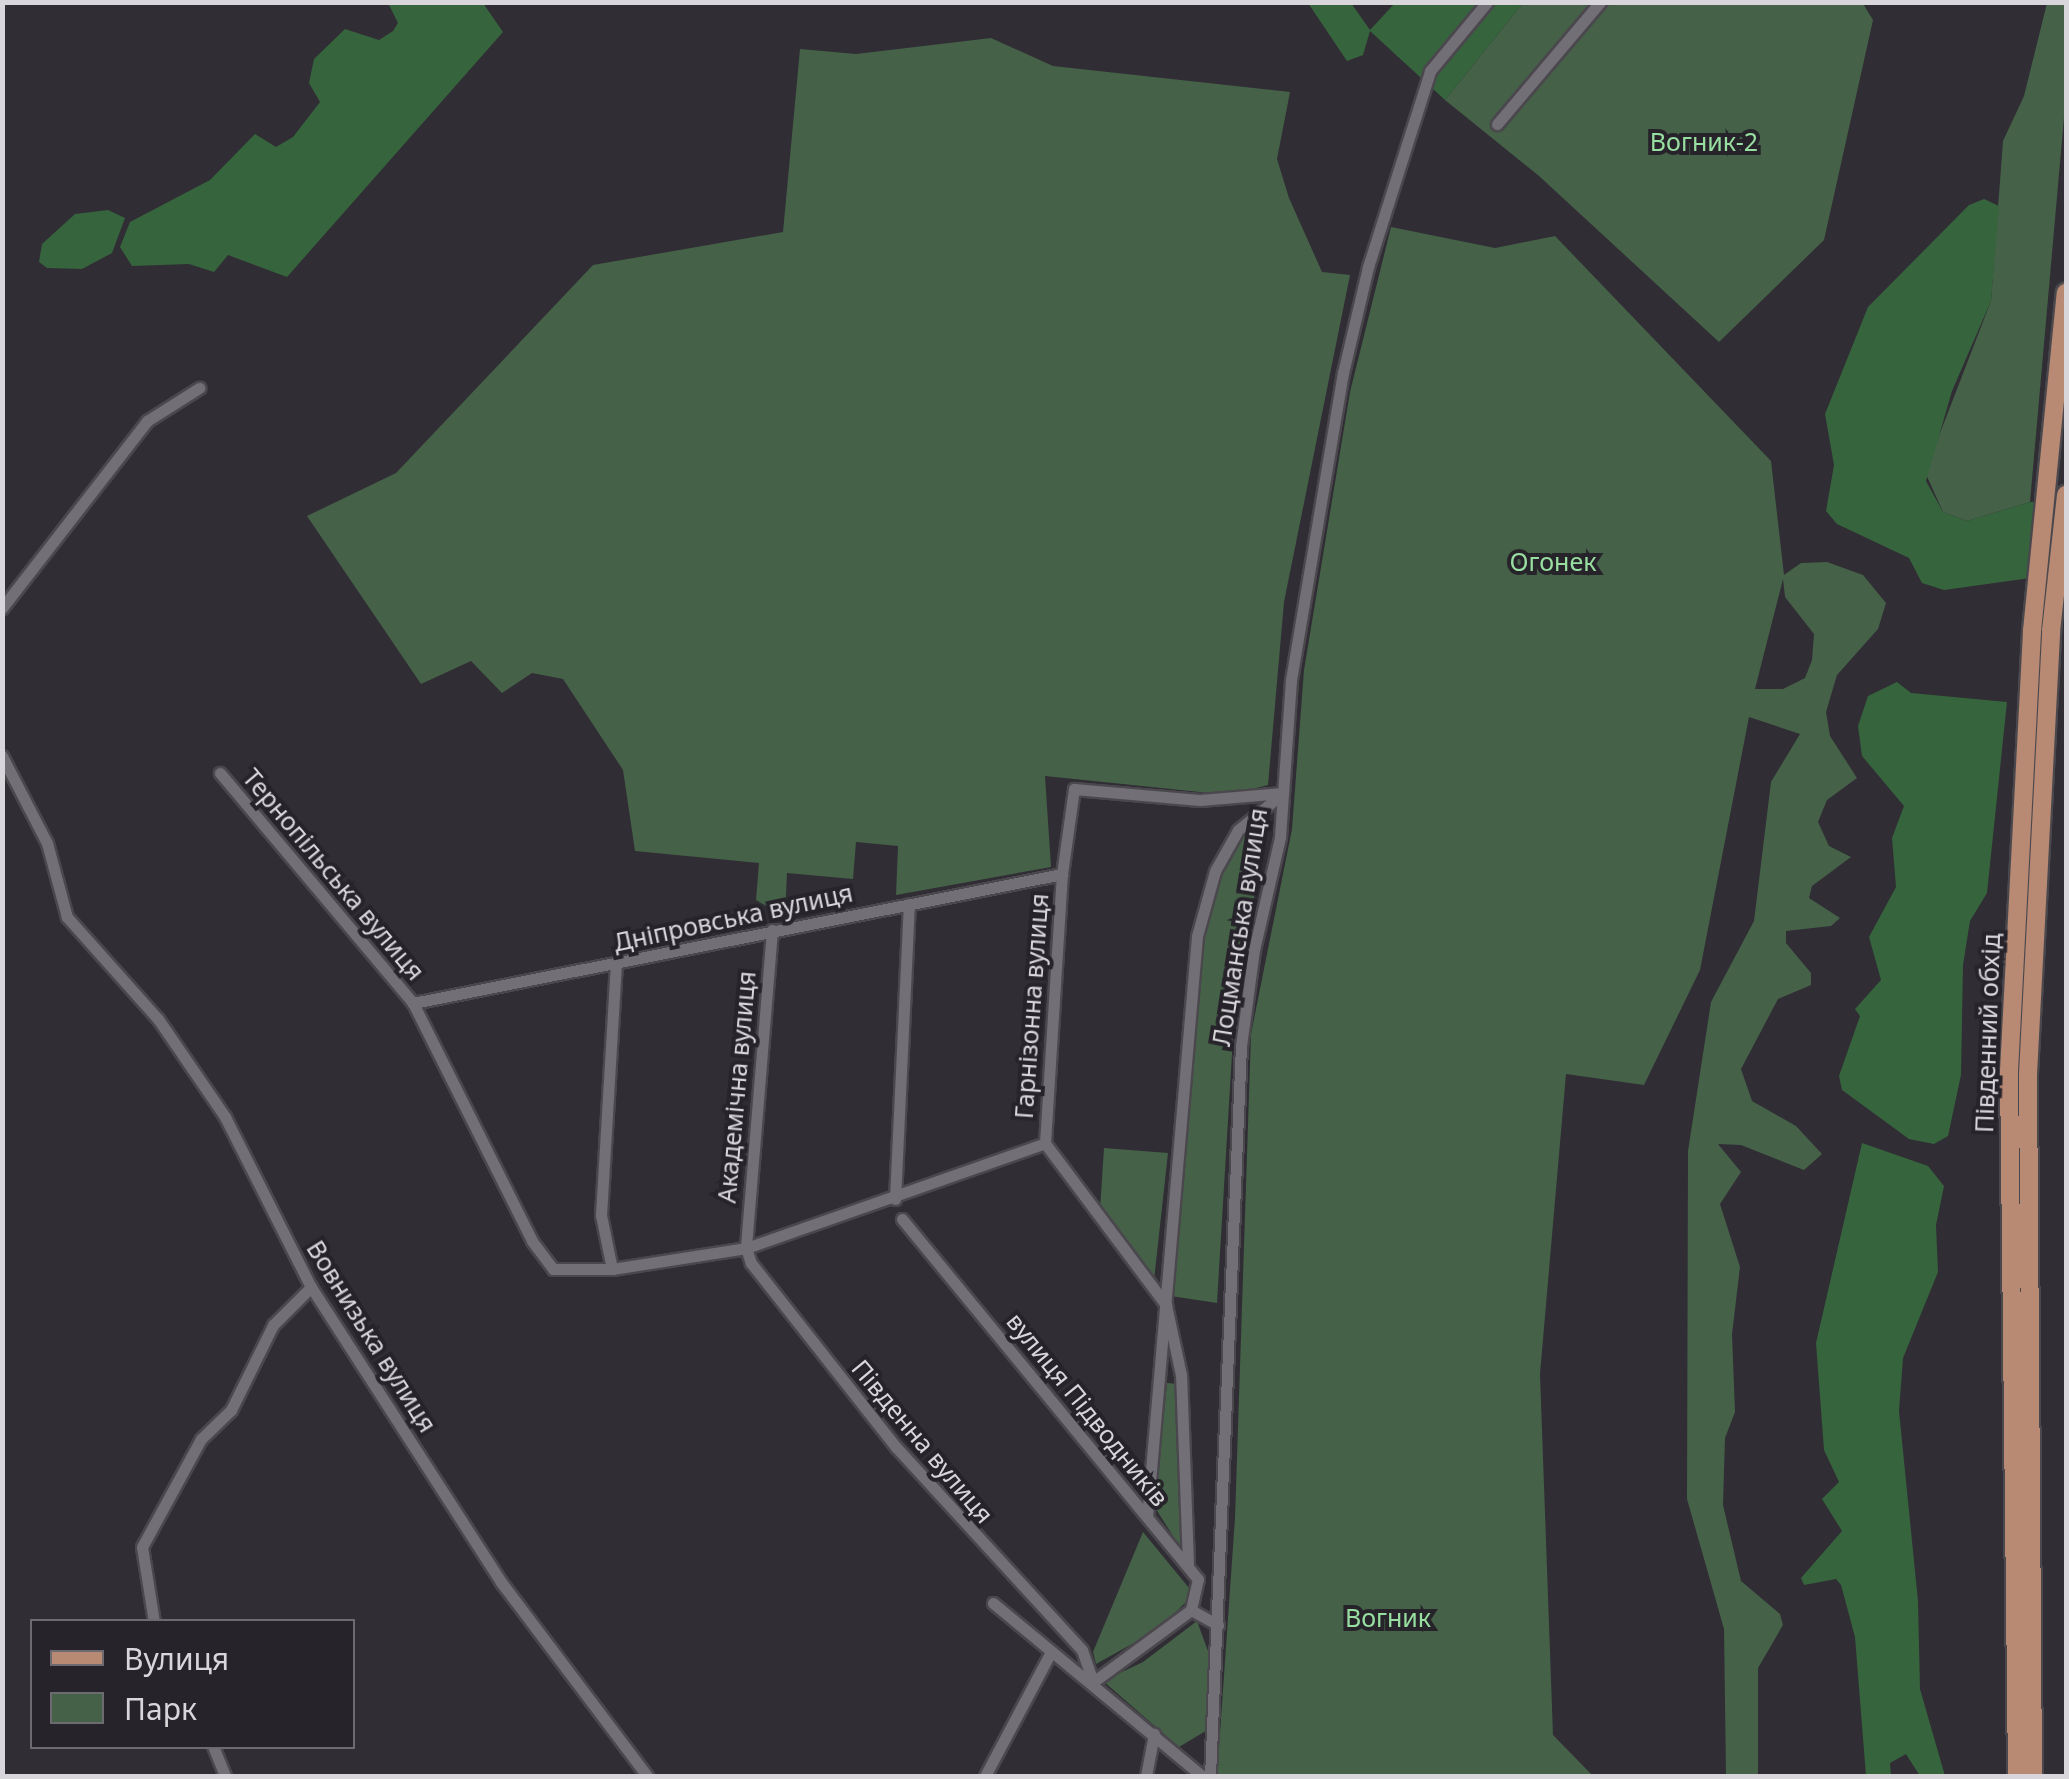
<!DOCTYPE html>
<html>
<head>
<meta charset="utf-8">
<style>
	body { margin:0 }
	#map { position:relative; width:2069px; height:1779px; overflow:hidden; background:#302d34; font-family:"Noto Sans",sans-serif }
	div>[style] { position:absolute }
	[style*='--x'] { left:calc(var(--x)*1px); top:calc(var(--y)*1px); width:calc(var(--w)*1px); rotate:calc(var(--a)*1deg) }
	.green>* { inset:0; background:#456148 }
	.forest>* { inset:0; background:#36643d }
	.roads { filter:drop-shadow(2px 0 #4a484d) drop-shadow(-2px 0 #4a484d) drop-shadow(0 2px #4a484d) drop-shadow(0 -2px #4a484d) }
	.minor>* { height:11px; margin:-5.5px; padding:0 5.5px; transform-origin:5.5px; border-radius:5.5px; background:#726f76 }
	.primary>* { height:18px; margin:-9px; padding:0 9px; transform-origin:9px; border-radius:9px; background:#b88973 }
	span { translate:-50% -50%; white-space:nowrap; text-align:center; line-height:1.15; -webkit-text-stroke:8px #26242a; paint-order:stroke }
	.park-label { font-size:25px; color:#98dea0 }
	.street-label { font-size:25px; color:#d8d6da }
	.frame { position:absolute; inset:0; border:5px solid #d8d6da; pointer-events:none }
	.legend { position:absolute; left:30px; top:1619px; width:325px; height:130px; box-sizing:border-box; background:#26242a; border:2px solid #6d6b70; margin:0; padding:12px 18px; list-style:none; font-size:30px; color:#d8d6da }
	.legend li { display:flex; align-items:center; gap:20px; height:50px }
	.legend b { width:50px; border:2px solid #6d6b70 }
</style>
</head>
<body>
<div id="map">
	<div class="green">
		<div style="clip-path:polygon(1862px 2px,1873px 20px,1824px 240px,1719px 342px,1539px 176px,1445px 100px,1523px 3px)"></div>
		<div style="clip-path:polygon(2047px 3px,2066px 3px,2066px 95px,2030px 502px,1967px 521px,1943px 512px,1925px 472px,1991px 301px,2003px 141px,2024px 96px)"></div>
		<div style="clip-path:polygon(991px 38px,1053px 66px,1290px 92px,1277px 159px,1289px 198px,1322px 272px,1350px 275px,1284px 602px,1268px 785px,1229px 795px,1045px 776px,1051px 867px,896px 895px,898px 846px,856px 842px,853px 879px,787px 873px,785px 917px,756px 900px,759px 863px,635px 851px,623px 770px,563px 679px,532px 673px,502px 693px,471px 661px,421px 684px,307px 516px,396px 473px,593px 265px,783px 232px,800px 49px,856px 54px)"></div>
		<div style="clip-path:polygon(evenodd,1391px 227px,1495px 248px,1555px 236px,1771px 461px,1784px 575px,1801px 563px,1827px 562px,1863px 575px,1886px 603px,1878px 629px,1837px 675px,1826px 712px,1830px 736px,1857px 778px,1827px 800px,1818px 822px,1829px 846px,1851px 857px,1812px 886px,1809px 898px,1840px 918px,1831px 926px,1786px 931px,1786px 943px,1811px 973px,1811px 985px,1778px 999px,1741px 1069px,1752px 1101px,1796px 1126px,1822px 1154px,1804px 1170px,1741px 1145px,1718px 1144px,1741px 1172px,1720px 1204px,1740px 1267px,1732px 1334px,1735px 1412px,1725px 1438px,1723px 1505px,1741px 1581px,1780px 1614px,1783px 1625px,1758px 1668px,1758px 1776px,1726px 1776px,1724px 1629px,1687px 1499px,1688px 1151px,1711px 1002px,1754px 921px,1771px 782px,1800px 734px,1749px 717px,1700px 970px,1644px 1085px,1566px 1074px,1540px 1374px,1553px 1735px,1593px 1776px,1217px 1776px,1235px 1518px,1251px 1034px,1292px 829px,1304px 670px,1350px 392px,1391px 227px,1783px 579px,1785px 597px,1814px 634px,1812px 660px,1805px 678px,1783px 689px,1755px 689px,1783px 579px)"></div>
		<div style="clip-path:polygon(1266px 824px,1234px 1021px,1217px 1303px,1171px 1296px,1202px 939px,1219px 873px,1241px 832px)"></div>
		<div style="clip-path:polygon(1104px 1148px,1168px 1153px,1154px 1280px,1100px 1210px)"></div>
		<div style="clip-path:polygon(1167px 1383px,1178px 1384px,1185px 1555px,1154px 1506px)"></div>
		<div style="clip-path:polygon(1143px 1532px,1194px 1594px,1159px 1629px,1096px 1664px,1093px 1652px)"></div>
		<div style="clip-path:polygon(1197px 1621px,1212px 1662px,1209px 1729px,1179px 1747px,1103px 1681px,1143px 1662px)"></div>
	</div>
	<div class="forest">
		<div style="clip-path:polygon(388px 3px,483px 3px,503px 32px,287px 277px,228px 255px,214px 272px,189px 264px,132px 266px,120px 247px,130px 222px,210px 180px,255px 134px,276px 147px,293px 137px,320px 102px,309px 83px,314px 59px,345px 29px,379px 40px,393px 31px,398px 23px)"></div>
		<div style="clip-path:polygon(1308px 3px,1351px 3px,1370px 30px,1395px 3px,1523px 3px,1445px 100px,1370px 31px,1363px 55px,1347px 61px)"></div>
		<div style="clip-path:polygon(1984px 199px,1999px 206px,1991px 301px,1952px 391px,1926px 481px,1943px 512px,1967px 521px,2030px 502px,2066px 502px,2066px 573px,1944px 590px,1922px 583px,1909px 558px,1837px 524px,1826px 511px,1834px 465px,1825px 414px,1868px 307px,1969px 205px)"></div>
		<div style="clip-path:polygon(108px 210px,125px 218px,112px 253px,82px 269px,47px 268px,39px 262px,42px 244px,75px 214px)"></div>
		<div style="clip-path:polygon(1897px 682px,1911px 693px,2007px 702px,1987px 893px,1970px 921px,1963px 965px,1961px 1075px,1948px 1136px,1934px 1144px,1909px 1139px,1842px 1090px,1839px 1076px,1860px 1016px,1855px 1009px,1881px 980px,1869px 937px,1896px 887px,1892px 838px,1904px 806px,1862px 756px,1858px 726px,1868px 696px)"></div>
		<div style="clip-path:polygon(1862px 1143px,1928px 1166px,1944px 1186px,1936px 1225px,1938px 1272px,1903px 1358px,1899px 1411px,1918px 1601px,1920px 1689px,1945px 1776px,1920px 1776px,1906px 1754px,1890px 1763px,1891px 1776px,1866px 1776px,1855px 1637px,1841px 1585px,1836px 1579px,1804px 1585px,1801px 1578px,1842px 1531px,1822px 1499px,1839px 1482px,1824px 1450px,1816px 1343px)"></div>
	</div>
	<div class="roads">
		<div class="minor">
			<div style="--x:1497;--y:124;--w:160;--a:-49.8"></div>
			<div style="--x:2;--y:608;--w:237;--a:-52.2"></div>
			<div style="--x:147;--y:421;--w:62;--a:-32.4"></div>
			<div style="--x:2;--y:756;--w:98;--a:62.7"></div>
			<div style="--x:47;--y:843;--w:77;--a:74.9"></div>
			<div style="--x:67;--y:917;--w:137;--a:48.3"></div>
			<div style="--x:158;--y:1019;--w:119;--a:55.6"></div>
			<div style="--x:225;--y:1117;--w:191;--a:63.2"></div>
			<div style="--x:311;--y:1287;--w:351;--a:57.2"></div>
			<div style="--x:501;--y:1582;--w:243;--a:53"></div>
			<div style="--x:220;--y:773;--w:300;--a:50"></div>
			<div style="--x:413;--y:1003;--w:266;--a:63.4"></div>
			<div style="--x:532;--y:1241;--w:35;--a:53"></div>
			<div style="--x:553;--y:1269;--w:59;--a:0"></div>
			<div style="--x:612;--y:1269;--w:136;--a:-8.9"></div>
			<div style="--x:746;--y:1248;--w:317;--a:-19.3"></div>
			<div style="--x:772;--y:930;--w:319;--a:94.7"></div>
			<div style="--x:746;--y:1248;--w:16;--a:72"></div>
			<div style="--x:751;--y:1263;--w:234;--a:51.8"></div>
			<div style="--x:896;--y:1447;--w:275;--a:47.5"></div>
			<div style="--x:1082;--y:1650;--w:34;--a:71"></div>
			<div style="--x:413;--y:1003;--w:662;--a:-11.24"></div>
			<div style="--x:895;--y:1199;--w:295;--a:-87.3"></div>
			<div style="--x:902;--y:1219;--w:466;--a:50.6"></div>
			<div style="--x:1198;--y:1579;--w:32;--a:103"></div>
			<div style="--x:1191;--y:1610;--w:122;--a:143.7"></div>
			<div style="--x:612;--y:1269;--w:55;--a:-101.5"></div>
			<div style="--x:601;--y:1215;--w:250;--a:-86.6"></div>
			<div style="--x:1147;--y:1517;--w:583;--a:-85.08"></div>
			<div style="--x:1197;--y:936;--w:67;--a:-74.5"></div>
			<div style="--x:1215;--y:871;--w:47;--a:-60.7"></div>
			<div style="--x:1238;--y:830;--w:58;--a:-39.4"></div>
			<div style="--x:1188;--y:1564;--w:189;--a:-92.1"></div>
			<div style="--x:1181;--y:1375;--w:72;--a:-102.1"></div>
			<div style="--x:1166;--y:1305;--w:202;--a:-126.8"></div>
			<div style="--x:1045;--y:1143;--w:270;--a:-86.4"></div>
			<div style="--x:1062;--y:874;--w:86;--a:-82"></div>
			<div style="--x:1074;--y:789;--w:126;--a:5"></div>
			<div style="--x:1200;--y:800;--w:83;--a:-4.8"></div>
			<div style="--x:993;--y:1603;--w:271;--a:39.6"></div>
			<div style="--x:1191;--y:1610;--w:31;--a:29"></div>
			<div style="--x:154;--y:1622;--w:76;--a:-99.1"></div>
			<div style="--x:142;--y:1547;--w:123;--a:-61.4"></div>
			<div style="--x:201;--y:1439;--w:42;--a:-44"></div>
			<div style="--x:231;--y:1410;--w:95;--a:-63.7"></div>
			<div style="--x:273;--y:1325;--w:54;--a:-45"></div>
			<div style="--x:213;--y:1746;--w:32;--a:68"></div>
			<div style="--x:985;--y:1776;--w:138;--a:-62"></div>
			<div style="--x:1146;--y:1776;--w:43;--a:-79.2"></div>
			<div style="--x:1210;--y:1776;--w:731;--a:-87.57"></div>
			<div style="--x:1241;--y:1046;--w:97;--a:-82.3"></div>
			<div style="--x:1254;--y:950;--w:116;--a:-77"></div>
			<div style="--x:1280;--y:837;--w:157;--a:-86"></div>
			<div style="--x:1291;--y:680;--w:311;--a:-80.4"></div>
			<div style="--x:1343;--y:373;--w:109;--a:-76.7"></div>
			<div style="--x:1368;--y:267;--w:206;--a:-72.4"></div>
			<div style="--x:1430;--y:71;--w:89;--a:-50.4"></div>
		</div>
		<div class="primary">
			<div style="--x:2017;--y:1776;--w:705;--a:-90.65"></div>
			<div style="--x:2009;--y:1071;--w:441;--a:-87"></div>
			<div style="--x:2032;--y:631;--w:340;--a:-84.3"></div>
			<div style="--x:2033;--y:1776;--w:702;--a:-90.41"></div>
			<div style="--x:2028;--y:1074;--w:444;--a:-87"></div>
			<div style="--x:2051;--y:631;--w:137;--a:-83.7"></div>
		</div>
	</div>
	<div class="park-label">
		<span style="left:1704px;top:141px">Вогник-2</span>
		<span style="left:1553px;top:561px">Огонек</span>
		<span style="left:1388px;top:1617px">Вогник</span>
	</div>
	<div class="street-label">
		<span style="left:334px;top:874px;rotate:50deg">Тернопільська вулиця</span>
		<span style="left:733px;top:917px;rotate:-12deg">Дніпровська вулиця</span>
		<span style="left:1239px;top:927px;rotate:-81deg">Лоцманська вулиця</span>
		<span style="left:1031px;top:1006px;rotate:-86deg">Гарнізонна вулиця</span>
		<span style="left:1987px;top:1033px;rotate:-88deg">Південний обхід</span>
		<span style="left:736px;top:1087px;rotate:-85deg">Академічна вулиця</span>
		<span style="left:372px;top:1336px;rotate:58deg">Вовнизька вулиця</span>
		<span style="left:1088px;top:1409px;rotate:51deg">вулиця Підводників</span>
		<span style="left:923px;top:1441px;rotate:50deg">Південна вулиця</span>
	</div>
	<div class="frame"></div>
	<ul class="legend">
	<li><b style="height:12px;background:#b88973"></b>Вулиця</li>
	<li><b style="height:28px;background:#456148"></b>Парк</li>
	</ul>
</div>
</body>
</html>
